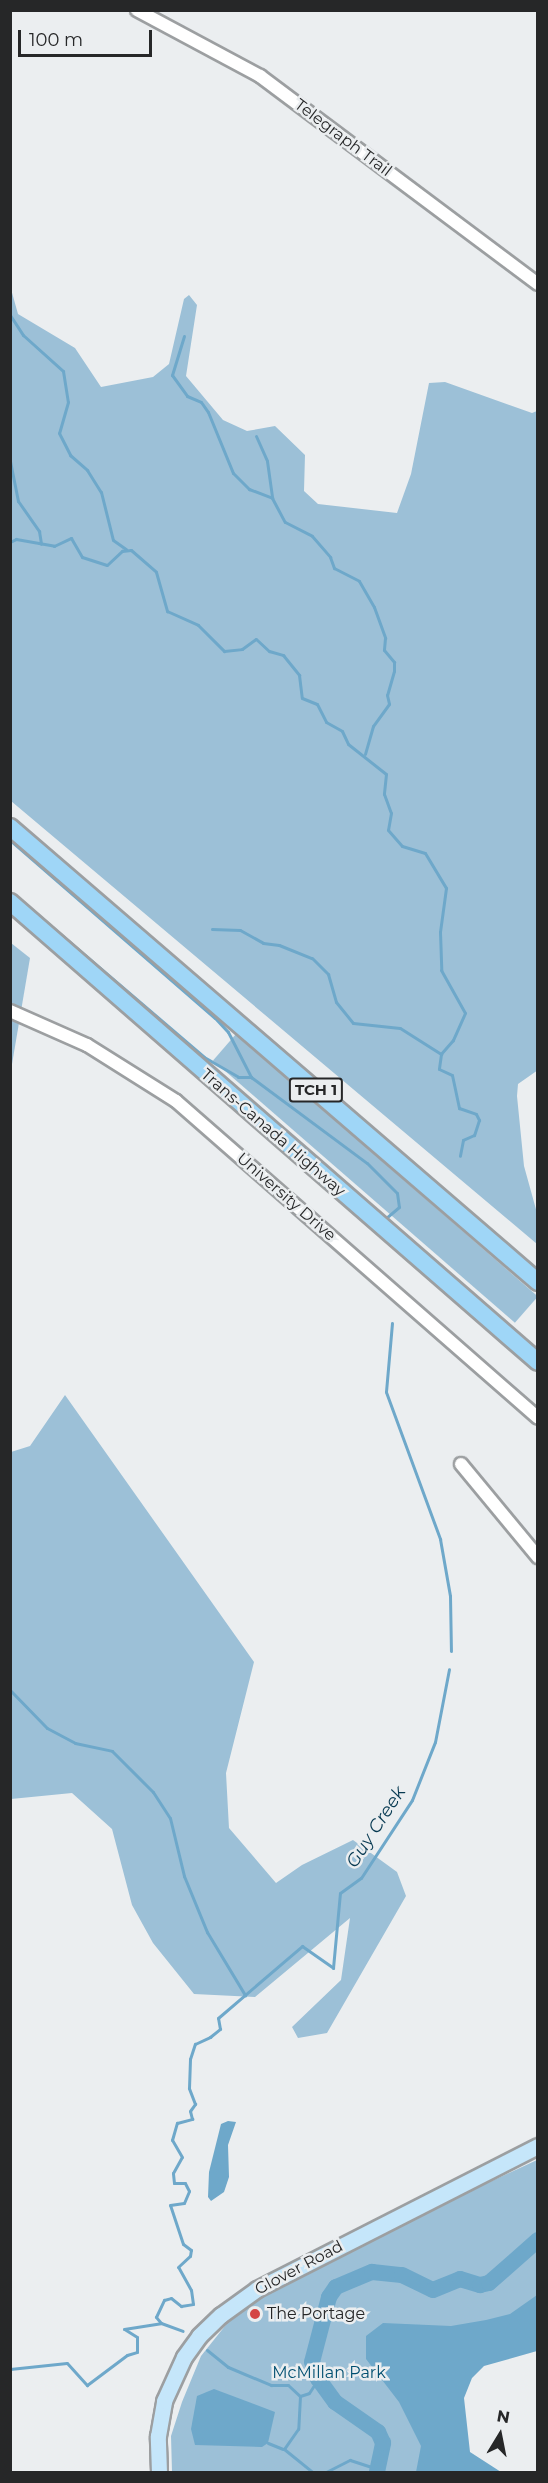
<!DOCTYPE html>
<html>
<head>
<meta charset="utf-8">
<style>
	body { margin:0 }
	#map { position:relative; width:548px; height:2483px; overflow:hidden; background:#ebeef0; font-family:Montserrat,sans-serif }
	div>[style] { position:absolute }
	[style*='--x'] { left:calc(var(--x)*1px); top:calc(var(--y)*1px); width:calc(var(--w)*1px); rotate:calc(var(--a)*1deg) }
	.green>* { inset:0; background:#9cc0d7; transform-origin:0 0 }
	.water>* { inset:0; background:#6ea8ca }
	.stream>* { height:3px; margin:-1.5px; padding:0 1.5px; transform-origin:1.5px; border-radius:1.5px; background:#6ea8ca }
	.river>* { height:16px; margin:-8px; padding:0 8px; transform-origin:8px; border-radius:8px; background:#6ea8ca }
	.roads { filter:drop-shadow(2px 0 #9c9fa1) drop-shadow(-2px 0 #9c9fa1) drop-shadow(0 2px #9c9fa1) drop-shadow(0 -2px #9c9fa1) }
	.minor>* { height:12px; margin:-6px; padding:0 6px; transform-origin:6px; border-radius:6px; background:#fff }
	.major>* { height:15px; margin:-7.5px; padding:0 7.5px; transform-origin:7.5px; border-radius:7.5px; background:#c5e6fa }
	.highway>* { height:16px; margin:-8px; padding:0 8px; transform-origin:8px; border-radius:8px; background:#9fd6f7 }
	.dots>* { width:16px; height:16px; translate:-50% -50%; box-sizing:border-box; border:3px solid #ebeef0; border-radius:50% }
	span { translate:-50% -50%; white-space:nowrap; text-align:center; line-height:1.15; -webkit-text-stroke:5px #ebeef0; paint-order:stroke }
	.shield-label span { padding:2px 4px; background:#ebeef0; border:2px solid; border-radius:4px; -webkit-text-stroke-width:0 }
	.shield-label { font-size:15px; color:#262728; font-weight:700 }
	.street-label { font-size:16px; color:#262728 }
	.poi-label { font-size:16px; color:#262728 }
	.left { translate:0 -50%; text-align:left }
	.park-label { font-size:16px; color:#004f70 }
	.water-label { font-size:18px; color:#083a52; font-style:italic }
	.frame { position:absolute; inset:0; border:12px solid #262728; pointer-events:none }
	.north { position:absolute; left:470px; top:2405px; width:60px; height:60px; -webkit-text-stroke:4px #ebeef0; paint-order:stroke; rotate:10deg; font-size:16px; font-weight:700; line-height:24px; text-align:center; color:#262728 }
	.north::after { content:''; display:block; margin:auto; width:21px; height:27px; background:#262728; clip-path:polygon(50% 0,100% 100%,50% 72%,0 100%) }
	.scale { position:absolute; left:18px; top:30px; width:134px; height:27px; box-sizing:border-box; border:3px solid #262728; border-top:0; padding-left:8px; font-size:18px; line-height:21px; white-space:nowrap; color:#262728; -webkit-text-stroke:4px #ebeef0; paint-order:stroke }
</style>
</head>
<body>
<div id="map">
	<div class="green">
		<div style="clip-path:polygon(11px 289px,18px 314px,75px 348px,101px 387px,153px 377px,169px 364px,184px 299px,189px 295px,197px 305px,186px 376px,223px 420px,247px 431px,275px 426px,305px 455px,304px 491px,318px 504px,397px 513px,411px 474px,429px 383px,445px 382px,532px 413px,537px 411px,538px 1070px,518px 1084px,517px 1096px,524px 1166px,537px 1213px,537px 1244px,11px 801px)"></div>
		<div style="clip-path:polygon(11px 943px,30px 958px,11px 1070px)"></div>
		<div style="left:236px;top:1034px;width:400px;height:35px;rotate:41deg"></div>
		<div style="clip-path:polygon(65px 1395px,254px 1662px,226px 1773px,229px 1828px,276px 1883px,302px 1865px,353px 1840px,397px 1872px,406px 1896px,327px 2033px,298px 2038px,292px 2027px,341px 1980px,350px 1918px,255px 1997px,194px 1994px,153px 1943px,132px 1905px,112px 1829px,72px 1793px,11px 1799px,11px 1452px,30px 1446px)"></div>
		<div style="clip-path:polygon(537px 2160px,537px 2307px,428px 2382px,426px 2472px,172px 2472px,171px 2436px,182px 2402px,201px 2356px,229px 2321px,267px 2294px,376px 2235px)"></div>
	</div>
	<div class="water">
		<div style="clip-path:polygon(228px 2121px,236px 2122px,228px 2145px,229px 2177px,224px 2192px,211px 2201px,208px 2197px,209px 2172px,221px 2124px)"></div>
		<div style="clip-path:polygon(537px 2295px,537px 2351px,484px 2366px,472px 2378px,464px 2398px,470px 2452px,501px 2472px,416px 2472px,421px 2446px,399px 2402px,366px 2359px,366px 2336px,383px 2323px,451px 2326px,486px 2320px,510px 2314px)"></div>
		<div style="clip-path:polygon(214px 2389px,275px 2412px,268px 2443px,262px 2447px,195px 2445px,191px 2429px,197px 2396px)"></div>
	</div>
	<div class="stream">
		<div style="--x:10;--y:315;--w:24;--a:57"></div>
		<div style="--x:23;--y:335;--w:54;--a:42"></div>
		<div style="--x:63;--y:371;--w:31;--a:81"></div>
		<div style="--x:68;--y:402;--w:32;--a:106"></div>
		<div style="--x:59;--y:433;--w:25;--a:63"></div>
		<div style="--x:70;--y:455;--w:23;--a:41"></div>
		<div style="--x:87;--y:470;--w:26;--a:58"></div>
		<div style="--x:101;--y:492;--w:49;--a:76"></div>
		<div style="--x:113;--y:540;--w:16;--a:35"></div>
		<div style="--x:184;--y:336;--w:41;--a:107.1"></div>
		<div style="--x:172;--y:375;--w:26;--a:54"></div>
		<div style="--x:187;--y:396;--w:15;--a:23"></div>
		<div style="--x:201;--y:402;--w:12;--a:55"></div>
		<div style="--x:208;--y:412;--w:66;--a:67.7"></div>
		<div style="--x:233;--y:473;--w:23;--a:45"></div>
		<div style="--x:249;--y:489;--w:25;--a:21"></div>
		<div style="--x:272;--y:498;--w:27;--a:62"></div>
		<div style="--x:285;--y:522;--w:30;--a:27"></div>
		<div style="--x:312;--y:536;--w:28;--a:49"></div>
		<div style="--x:330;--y:557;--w:12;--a:70"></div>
		<div style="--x:334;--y:568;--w:28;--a:27"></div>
		<div style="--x:359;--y:581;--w:30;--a:60"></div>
		<div style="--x:374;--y:607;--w:33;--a:70"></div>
		<div style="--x:385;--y:638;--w:12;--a:95"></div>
		<div style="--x:384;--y:650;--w:16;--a:50"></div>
		<div style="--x:394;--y:662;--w:9;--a:90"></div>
		<div style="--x:394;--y:671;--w:25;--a:106"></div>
		<div style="--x:387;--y:695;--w:9;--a:77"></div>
		<div style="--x:389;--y:704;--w:27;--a:126"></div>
		<div style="--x:373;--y:726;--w:29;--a:106"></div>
		<div style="--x:256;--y:436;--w:27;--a:66"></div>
		<div style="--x:267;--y:461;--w:37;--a:82"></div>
		<div style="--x:10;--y:461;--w:41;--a:78.7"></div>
		<div style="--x:18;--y:501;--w:37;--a:55"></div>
		<div style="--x:39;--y:531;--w:13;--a:81"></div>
		<div style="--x:10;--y:542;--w:7;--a:-27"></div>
		<div style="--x:16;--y:539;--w:39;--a:10"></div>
		<div style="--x:54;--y:546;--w:19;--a:-25"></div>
		<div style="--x:71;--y:538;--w:22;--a:60"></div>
		<div style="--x:82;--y:557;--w:26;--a:18"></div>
		<div style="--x:107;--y:565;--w:21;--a:-43"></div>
		<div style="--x:122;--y:551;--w:9;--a:-6"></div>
		<div style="--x:131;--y:550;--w:33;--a:41"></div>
		<div style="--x:156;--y:572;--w:41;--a:74.2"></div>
		<div style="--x:167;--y:611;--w:34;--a:24"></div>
		<div style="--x:198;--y:625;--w:37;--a:45"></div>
		<div style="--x:224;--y:651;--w:18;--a:-6"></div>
		<div style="--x:242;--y:649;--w:17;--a:-36"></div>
		<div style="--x:256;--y:639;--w:18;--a:43"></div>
		<div style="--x:269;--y:651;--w:15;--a:16"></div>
		<div style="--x:283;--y:655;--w:26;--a:51"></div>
		<div style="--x:299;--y:675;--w:23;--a:83"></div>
		<div style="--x:302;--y:698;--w:16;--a:22"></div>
		<div style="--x:317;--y:704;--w:20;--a:63"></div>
		<div style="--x:326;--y:722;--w:18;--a:29"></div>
		<div style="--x:342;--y:731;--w:14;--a:65"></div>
		<div style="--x:348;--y:744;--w:48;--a:38.3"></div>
		<div style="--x:386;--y:774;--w:20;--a:96"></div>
		<div style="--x:384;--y:794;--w:20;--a:70"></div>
		<div style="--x:391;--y:813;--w:17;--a:100"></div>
		<div style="--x:388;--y:830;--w:21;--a:49"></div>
		<div style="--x:402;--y:846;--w:24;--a:17"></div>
		<div style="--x:425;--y:853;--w:41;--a:59"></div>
		<div style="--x:446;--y:888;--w:44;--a:97.8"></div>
		<div style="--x:440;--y:932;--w:38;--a:88"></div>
		<div style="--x:441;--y:970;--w:49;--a:60.8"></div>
		<div style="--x:465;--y:1013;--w:30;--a:114"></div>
		<div style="--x:453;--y:1040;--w:18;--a:131"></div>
		<div style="--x:441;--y:1054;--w:15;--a:98"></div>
		<div style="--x:439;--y:1069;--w:14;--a:25"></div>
		<div style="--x:452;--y:1075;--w:34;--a:78"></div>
		<div style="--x:459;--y:1108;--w:18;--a:19"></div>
		<div style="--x:476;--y:1114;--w:7;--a:63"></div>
		<div style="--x:479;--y:1120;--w:16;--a:108"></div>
		<div style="--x:474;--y:1135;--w:12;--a:156"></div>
		<div style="--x:463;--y:1140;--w:16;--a:101"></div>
		<div style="--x:10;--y:840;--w:271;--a:41"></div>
		<div style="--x:215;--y:1018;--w:19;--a:47"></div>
		<div style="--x:228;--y:1032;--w:51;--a:62.9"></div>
		<div style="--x:251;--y:1077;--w:144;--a:36.6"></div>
		<div style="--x:367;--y:1163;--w:42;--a:45"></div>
		<div style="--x:397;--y:1193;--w:14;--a:82"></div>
		<div style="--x:399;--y:1207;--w:16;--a:140"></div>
		<div style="--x:10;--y:892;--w:9;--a:41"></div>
		<div style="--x:38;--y:915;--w:218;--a:40.5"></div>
		<div style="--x:204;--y:1057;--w:39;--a:30"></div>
		<div style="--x:238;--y:1077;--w:13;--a:0"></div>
		<div style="--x:212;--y:929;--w:28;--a:2"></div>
		<div style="--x:240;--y:930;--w:26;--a:29"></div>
		<div style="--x:263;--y:943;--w:16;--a:7"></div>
		<div style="--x:279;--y:945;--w:35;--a:22"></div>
		<div style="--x:312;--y:958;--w:23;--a:45"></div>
		<div style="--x:328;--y:974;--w:29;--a:74"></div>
		<div style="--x:336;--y:1002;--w:27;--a:51"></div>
		<div style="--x:353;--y:1023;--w:47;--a:6.1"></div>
		<div style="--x:400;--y:1028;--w:49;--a:32.4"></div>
		<div style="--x:392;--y:1323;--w:69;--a:95"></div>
		<div style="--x:386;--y:1392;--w:157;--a:69.8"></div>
		<div style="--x:440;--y:1539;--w:58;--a:80"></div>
		<div style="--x:450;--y:1596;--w:55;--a:89"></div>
		<div style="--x:10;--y:1690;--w:53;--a:45.8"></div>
		<div style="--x:47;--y:1728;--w:32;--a:28"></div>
		<div style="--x:75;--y:1743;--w:38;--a:12"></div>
		<div style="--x:112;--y:1751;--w:58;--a:45"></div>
		<div style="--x:153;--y:1792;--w:31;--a:57"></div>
		<div style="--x:170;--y:1818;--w:60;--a:76.4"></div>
		<div style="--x:184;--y:1876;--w:61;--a:67.7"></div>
		<div style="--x:207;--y:1932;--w:74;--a:58.9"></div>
		<div style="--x:161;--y:2323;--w:8;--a:-130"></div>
		<div style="--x:156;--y:2317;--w:19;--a:-65"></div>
		<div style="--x:164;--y:2300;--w:7;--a:-16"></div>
		<div style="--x:171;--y:2298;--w:13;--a:39"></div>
		<div style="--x:181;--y:2306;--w:12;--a:-9"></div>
		<div style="--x:193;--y:2304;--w:14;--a:-98"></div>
		<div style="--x:191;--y:2290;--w:26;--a:-119"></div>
		<div style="--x:178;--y:2267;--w:16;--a:-43"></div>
		<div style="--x:190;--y:2256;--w:6;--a:-81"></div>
		<div style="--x:191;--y:2250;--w:10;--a:-143"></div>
		<div style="--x:183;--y:2244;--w:41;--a:-108.4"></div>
		<div style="--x:170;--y:2205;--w:14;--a:-8"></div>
		<div style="--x:184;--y:2203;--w:13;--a:-67"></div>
		<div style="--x:189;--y:2191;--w:9;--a:-117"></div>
		<div style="--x:185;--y:2183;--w:11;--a:180"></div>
		<div style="--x:174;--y:2183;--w:10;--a:-96"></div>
		<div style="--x:173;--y:2173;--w:18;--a:-61"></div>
		<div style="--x:182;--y:2157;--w:20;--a:-120"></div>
		<div style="--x:172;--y:2140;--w:18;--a:-74"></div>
		<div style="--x:177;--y:2123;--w:16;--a:-15"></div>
		<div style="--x:192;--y:2119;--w:8;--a:-104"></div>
		<div style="--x:190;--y:2111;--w:9;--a:-54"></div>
		<div style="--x:195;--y:2104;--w:17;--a:-111"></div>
		<div style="--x:189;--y:2088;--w:29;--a:-88"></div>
		<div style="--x:190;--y:2059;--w:16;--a:-72"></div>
		<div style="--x:195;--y:2044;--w:17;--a:-25"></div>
		<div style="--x:210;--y:2037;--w:13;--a:-39"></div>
		<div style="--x:220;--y:2029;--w:11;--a:-100"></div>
		<div style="--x:218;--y:2018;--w:111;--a:-40.6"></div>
		<div style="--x:302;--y:1946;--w:38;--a:35"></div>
		<div style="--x:333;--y:1968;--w:75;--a:-84.7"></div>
		<div style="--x:340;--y:1893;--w:26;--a:-36"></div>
		<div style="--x:361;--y:1878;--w:93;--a:-56.8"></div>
		<div style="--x:412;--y:1800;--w:62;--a:-68.4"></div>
		<div style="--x:435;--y:1742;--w:74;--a:-79.1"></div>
		<div style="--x:207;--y:2350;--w:27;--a:39"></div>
		<div style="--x:228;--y:2367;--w:47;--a:22.7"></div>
		<div style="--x:271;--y:2385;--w:17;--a:0"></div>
		<div style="--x:288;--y:2385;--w:16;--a:43"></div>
		<div style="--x:300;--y:2396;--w:33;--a:93"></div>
		<div style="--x:298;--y:2429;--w:24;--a:125"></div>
		<div style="--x:284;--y:2449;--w:36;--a:39"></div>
		<div style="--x:10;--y:2369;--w:57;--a:-6"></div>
		<div style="--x:67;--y:2363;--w:30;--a:48"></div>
		<div style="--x:87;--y:2385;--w:50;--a:-36.9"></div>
		<div style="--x:127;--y:2355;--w:10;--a:-17"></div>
		<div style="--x:137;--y:2352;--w:15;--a:-90"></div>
		<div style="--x:137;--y:2337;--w:15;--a:-148"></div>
		<div style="--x:124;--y:2329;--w:37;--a:-9"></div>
		<div style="--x:161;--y:2323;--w:23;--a:20"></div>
		<div style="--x:300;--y:2396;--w:9;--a:-18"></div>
		<div style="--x:309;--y:2393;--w:17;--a:-57"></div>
		<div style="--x:268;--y:2443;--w:16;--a:22"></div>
		<div style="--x:326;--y:2472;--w:27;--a:-27"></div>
		<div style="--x:350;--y:2460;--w:29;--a:18"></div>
	</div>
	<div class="river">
		<div style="--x:377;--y:2472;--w:30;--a:-78"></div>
		<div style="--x:383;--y:2443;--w:12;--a:-114"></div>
		<div style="--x:378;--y:2432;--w:52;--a:-145.1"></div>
		<div style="--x:335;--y:2402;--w:29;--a:-126"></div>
		<div style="--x:318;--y:2379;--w:18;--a:-109"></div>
		<div style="--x:312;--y:2362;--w:67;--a:-75.3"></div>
		<div style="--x:329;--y:2297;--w:12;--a:-55"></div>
		<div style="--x:336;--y:2287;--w:39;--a:-23"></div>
		<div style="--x:372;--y:2272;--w:30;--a:6"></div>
		<div style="--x:402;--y:2275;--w:34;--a:26"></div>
		<div style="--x:433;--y:2290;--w:29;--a:-22"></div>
		<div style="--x:460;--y:2279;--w:21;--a:17"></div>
		<div style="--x:480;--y:2285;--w:9;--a:-13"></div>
		<div style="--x:489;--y:2283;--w:65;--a:-41.3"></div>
	</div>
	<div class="roads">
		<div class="minor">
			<div style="--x:137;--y:10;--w:140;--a:28.2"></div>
			<div style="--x:260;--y:76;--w:347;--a:36.8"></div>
			<div style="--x:10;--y:1011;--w:84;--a:23.8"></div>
			<div style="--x:87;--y:1045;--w:105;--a:32.2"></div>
			<div style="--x:176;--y:1101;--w:481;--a:41.2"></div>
			<div style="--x:461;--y:1464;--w:121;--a:50.4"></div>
		</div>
		<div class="major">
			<div style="--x:159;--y:2472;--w:36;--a:-92"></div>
			<div style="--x:158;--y:2436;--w:36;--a:-80"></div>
			<div style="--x:164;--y:2401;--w:48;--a:-65.6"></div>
			<div style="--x:184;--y:2357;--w:26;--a:-54"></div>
			<div style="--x:199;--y:2336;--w:30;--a:-44"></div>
			<div style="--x:221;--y:2315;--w:44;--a:-35.8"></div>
			<div style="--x:257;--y:2289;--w:315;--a:-27"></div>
		</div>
		<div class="highway">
			<div style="--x:10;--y:827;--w:697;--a:40.75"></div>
			<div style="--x:10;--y:902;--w:700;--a:41.06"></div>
		</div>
	</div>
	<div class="dots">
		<div style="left:255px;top:2314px;background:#d44544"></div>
	</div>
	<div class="shield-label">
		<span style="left:316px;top:1090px">TCH 1</span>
	</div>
	<div class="street-label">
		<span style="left:343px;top:138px;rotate:37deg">Telegraph Trail</span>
		<span style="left:273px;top:1133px;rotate:41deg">Trans-Canada Highway</span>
		<span style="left:286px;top:1197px;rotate:41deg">University Drive</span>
		<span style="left:299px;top:2268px;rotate:-28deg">Glover Road</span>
	</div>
	<div class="poi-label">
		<span class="left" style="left:267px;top:2314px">The Portage</span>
	</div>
	<div class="park-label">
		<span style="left:329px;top:2373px">McMillan Park</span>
	</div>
	<div class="water-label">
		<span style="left:376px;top:1827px;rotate:-57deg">Guy Creek</span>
	</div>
	<div class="frame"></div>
	<div class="north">N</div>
	<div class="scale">100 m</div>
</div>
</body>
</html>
